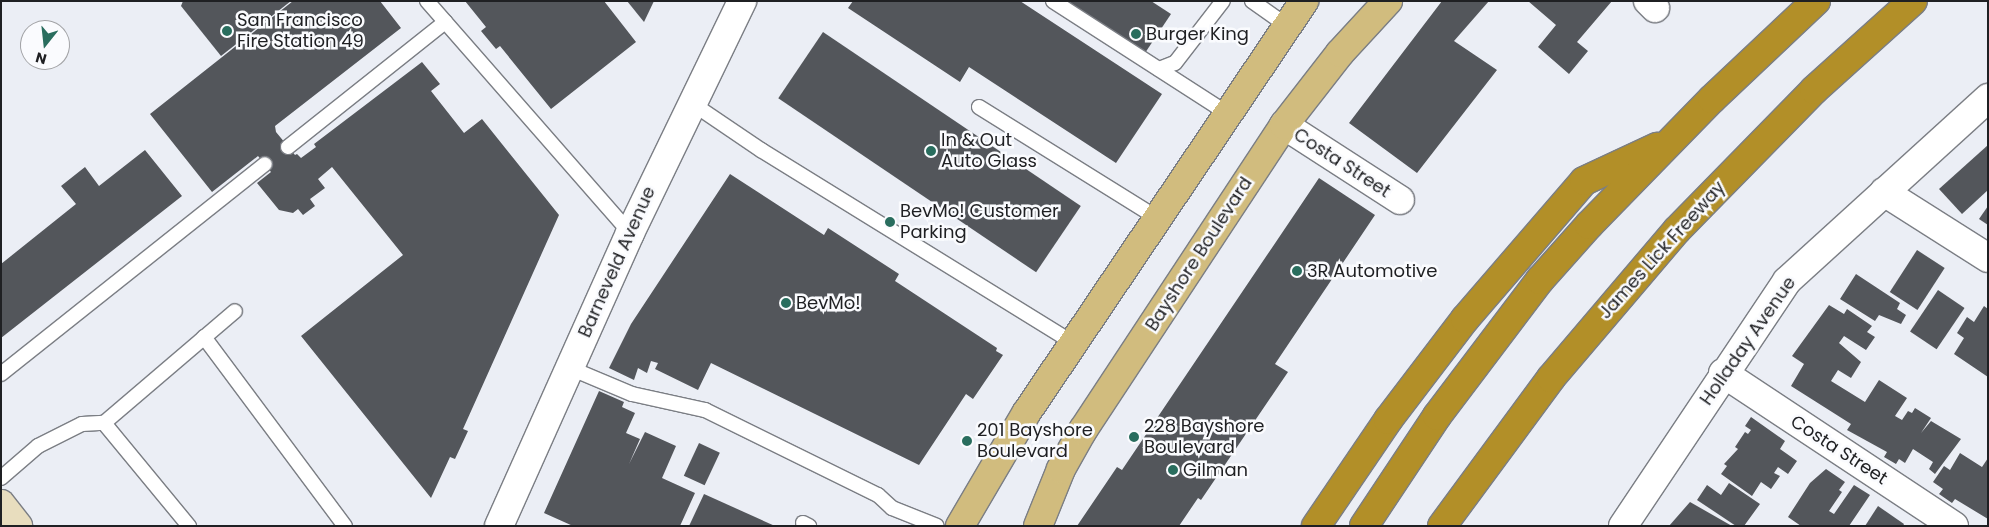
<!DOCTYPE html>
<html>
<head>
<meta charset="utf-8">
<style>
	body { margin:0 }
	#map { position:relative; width:1989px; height:527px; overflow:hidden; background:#ebeef5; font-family:Poppins,sans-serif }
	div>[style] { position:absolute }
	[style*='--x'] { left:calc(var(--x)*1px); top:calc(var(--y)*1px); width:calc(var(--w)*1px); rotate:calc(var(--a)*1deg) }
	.building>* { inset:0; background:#53565b; transform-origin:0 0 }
	.roads { filter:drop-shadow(1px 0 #7b7e84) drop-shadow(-1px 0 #7b7e84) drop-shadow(0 1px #7b7e84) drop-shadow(0 -1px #7b7e84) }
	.lane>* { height:14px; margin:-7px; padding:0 7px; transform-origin:7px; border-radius:7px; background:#fff }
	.street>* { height:28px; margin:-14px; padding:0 14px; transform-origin:14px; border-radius:14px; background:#fff }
	.secondary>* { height:28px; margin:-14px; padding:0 14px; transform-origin:14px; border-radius:14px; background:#e8ddbe }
	.primary>* { height:28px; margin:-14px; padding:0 14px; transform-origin:14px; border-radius:14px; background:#d1bc7e }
	.highway>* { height:28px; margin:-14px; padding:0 14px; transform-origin:14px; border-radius:14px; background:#b28f28 }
	.dots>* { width:14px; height:14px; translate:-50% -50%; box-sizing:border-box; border:2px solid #fafbfe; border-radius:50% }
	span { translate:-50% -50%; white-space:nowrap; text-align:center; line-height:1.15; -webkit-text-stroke:5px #fafbfe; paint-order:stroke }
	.poi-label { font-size:18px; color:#1f2023 }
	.left { translate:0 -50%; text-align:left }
	.street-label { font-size:18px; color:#1f2023 }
	.frame { position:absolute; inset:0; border:2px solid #1f2023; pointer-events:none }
	.north { position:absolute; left:20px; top:20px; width:50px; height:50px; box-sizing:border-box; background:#fafbfe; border:1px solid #a2a3a6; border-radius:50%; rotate:196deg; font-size:14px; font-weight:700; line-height:20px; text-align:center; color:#1f2023 }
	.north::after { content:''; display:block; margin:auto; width:18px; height:22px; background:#296d5e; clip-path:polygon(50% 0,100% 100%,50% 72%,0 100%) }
</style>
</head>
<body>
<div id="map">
	<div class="building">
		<div style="clip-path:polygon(183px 1px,291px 1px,221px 56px,181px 6px)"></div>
		<div style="clip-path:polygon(293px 1px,380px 1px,401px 28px,275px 126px,276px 132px,295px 155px,297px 154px,301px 158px,316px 147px,314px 144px,422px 62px,440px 84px,431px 91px,464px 133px,482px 119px,559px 215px,463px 429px,468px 431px,455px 459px,450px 457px,431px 498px,301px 336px,403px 255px,332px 167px,318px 179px,325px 188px,310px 199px,315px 206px,303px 215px,298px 209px,293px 213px,279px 210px,257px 183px,271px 172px,258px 156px,212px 192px,150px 114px)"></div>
		<div style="clip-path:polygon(465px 1px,604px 1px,636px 42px,551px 109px,500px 46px,496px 49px,481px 31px,486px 27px)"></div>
		<div style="clip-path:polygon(627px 1px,654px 1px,644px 22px)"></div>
		<div style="clip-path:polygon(853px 1px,1020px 1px,1162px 94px,1116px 163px,969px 67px,960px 82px,848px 8px)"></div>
		<div style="clip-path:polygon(1065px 1px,1151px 1px,1171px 14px,1145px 53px)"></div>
		<div style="clip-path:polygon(1442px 1px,1489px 1px,1454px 41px,1497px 70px,1417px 173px,1349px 123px)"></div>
		<div style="clip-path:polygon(1528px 1px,1612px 1px,1577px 42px,1588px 51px,1569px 74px,1538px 47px,1556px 25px)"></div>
		<div style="left:823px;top:32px;width:311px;height:80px;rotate:34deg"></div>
		<div style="clip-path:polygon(1988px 145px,1988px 190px,1962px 214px,1939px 189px)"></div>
		<div style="clip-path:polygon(145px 150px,182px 196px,1px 338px,1px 264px,76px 204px,61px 186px,85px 167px,99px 186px)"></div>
		<div style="clip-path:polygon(730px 174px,824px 235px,828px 228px,899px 274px,895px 281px,997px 348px,996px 351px,1003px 355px,973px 399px,966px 394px,919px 465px,711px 363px,698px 390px,655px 369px,658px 363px,651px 361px,647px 373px,638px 368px,634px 380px,609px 368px,631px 324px)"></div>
		<div style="clip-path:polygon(1319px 178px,1375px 215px,1275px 364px,1288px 372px,1201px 500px,1198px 498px,1179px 526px,1077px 526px,1117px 467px,1122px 470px)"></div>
		<div style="clip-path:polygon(1988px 206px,1988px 225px,1979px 219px)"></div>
		<div style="left:1917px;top:250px;width:33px;height:50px;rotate:33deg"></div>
		<div style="clip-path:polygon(1856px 274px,1900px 303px,1897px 309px,1906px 315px,1901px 324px,1879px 315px,1875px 321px,1840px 299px)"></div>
		<div style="left:1938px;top:290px;width:32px;height:50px;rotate:34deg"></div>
		<div style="clip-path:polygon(1829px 305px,1844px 314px,1847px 309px,1872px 326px,1867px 332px,1875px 337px,1866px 350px,1844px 336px,1839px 343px,1861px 362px,1851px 378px,1838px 370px,1831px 381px,1865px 402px,1879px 380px,1907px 398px,1895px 416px,1902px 420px,1908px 411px,1912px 413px,1915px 408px,1931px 418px,1921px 433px,1931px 421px,1961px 439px,1935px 474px,1929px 469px,1933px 462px,1913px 449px,1905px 463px,1899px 459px,1896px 464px,1884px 457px,1887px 452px,1847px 430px,1851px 424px,1791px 386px,1804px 364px,1792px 356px)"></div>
		<div style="clip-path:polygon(1984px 306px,1988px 309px,1988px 377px,1954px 354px,1964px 338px,1957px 333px,1967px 317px,1974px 322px)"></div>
		<div style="clip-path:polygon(599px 391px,624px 402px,622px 407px,635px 413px,626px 433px,640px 439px,629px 464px,645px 432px,676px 446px,662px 478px,695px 493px,680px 526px,573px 526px,544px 513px)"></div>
		<div style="clip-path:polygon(1751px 417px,1785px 441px,1780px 449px,1797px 461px,1788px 474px,1778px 467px,1774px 473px,1780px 476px,1771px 489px,1761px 482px,1752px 496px,1721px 474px,1727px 466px,1724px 464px,1738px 449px,1735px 447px,1745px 432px,1748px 434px,1751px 430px,1745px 426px)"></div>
		<div style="left:699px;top:443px;width:23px;height:36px;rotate:25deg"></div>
		<div style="clip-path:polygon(1960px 453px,1982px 467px,1988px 458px,1988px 519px,1955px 499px,1952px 503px,1939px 494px,1943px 489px,1933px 482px,1944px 466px,1950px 470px)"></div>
		<div style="clip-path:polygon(1826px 469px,1845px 482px,1839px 490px,1842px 492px,1829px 511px,1834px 514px,1854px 485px,1870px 495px,1849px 526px,1801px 526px,1788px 517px,1810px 483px)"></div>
		<div style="clip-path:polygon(1729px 483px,1760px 504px,1744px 526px,1736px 526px,1697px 500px,1707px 485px,1721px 495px)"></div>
		<div style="clip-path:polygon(704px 494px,775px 526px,689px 526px)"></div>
		<div style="clip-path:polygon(1690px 502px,1732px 526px,1669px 526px)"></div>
		<div style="clip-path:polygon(1878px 506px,1904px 524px,1903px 526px,1865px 526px)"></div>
	</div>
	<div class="roads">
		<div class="lane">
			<div style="--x:427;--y:1;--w:308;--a:48.8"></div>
			<div style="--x:1053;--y:1;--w:207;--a:32.8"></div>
			<div style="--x:1252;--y:1;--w:42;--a:35.2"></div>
			<div style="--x:1159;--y:69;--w:17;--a:-21"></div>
			<div style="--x:1175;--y:63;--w:78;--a:-52.3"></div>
			<div style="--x:690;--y:102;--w:86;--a:34.1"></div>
			<div style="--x:761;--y:150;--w:367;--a:31.7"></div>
			<div style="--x:979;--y:107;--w:210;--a:31.9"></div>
			<div style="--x:288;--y:147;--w:201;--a:-38.5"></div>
			<div style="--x:204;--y:337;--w:236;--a:53.3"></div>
			<div style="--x:570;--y:368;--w:67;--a:22.8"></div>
			<div style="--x:632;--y:394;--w:75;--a:12.4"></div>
			<div style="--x:705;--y:410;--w:193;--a:26.2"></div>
			<div style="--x:878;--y:495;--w:19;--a:43"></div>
			<div style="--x:892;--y:508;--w:48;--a:21.8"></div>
			<div style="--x:1;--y:374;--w:337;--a:-38.5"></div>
			<div style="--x:104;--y:423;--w:134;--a:50.5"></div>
			<div style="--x:1;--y:478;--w:49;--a:-40.9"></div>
			<div style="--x:38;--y:446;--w:49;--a:-26.6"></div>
			<div style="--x:82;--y:424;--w:22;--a:-3"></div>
			<div style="--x:104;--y:423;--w:172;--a:-40.5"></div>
			<div style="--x:803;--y:523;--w:7;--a:27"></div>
		</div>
		<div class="street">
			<div style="--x:1648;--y:1;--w:10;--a:45"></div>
			<div style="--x:1284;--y:125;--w:138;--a:32.9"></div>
			<div style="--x:1884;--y:192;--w:123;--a:32.4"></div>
			<div style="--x:1723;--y:373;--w:277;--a:33.5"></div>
			<div style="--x:499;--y:526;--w:321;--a:-65.9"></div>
			<div style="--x:630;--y:233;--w:258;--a:-64.2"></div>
			<div style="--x:1623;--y:526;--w:295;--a:-56.2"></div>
			<div style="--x:1787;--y:281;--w:272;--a:-42.3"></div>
		</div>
		<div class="secondary">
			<div style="--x:1;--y:504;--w:28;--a:52"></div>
		</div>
		<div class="primary">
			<div style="--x:960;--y:526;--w:132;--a:-59.6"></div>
			<div style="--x:1027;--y:412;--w:496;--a:-56"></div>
			<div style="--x:1038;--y:526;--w:61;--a:-68"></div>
			<div style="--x:1061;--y:469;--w:45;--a:-60.6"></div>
			<div style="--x:1083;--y:430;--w:365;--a:-56.6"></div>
			<div style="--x:1284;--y:125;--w:91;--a:-52.1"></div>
			<div style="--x:1340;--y:53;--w:71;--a:-47.3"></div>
		</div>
		<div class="highway">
			<div style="--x:1316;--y:526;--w:128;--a:-55.8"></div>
			<div style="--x:1388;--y:420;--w:127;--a:-52.7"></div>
			<div style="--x:1465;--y:319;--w:182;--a:-49.2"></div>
			<div style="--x:1584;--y:181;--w:81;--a:-25"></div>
			<div style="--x:1364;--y:526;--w:132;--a:-56.4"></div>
			<div style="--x:1437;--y:416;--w:171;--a:-52.9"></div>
			<div style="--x:1540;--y:280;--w:74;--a:-48.3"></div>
			<div style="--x:1589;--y:225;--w:176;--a:-45.7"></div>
			<div style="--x:1712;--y:99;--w:143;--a:-43.3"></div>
			<div style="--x:1442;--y:526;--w:184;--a:-53.6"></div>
			<div style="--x:1551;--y:378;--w:194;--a:-49.6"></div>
			<div style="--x:1677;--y:230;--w:196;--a:-45.6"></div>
			<div style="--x:1814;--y:90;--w:133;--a:-42"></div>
		</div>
	</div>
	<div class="dots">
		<div style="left:227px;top:31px;background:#296d5e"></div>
		<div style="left:1136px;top:34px;background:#296d5e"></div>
		<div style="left:931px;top:151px;background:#296d5e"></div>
		<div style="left:890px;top:222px;background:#296d5e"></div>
		<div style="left:1297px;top:271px;background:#296d5e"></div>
		<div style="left:786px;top:303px;background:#296d5e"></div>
		<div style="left:1134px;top:437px;background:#296d5e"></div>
		<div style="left:967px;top:441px;background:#296d5e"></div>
		<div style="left:1173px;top:470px;background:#296d5e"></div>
	</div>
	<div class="poi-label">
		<span class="left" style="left:237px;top:31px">San Francisco<br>Fire Station 49</span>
		<span class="left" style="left:1146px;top:34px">Burger King</span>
		<span class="left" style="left:941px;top:151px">In &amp; Out<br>Auto Glass</span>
		<span class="left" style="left:900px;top:222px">BevMo! Customer<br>Parking</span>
		<span class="left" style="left:1307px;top:271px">3R Automotive</span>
		<span class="left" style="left:796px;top:303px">BevMo!</span>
		<span class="left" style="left:1144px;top:437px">228 Bayshore<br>Boulevard</span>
		<span class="left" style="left:977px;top:441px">201 Bayshore<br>Boulevard</span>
		<span class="left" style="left:1183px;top:470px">Gilman</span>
	</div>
	<div class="street-label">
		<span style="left:1342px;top:163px;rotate:33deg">Costa Street</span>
		<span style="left:1662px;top:250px;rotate:-48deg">James Lick Freeway</span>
		<span style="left:1199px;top:254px;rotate:-57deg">Bayshore Boulevard</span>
		<span style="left:617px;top:262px;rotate:-66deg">Barneveld Avenue</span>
		<span style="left:1748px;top:341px;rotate:-55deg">Holladay Avenue</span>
		<span style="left:1839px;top:450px;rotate:33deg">Costa Street</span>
	</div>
	<div class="frame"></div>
	<div class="north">N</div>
</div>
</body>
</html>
